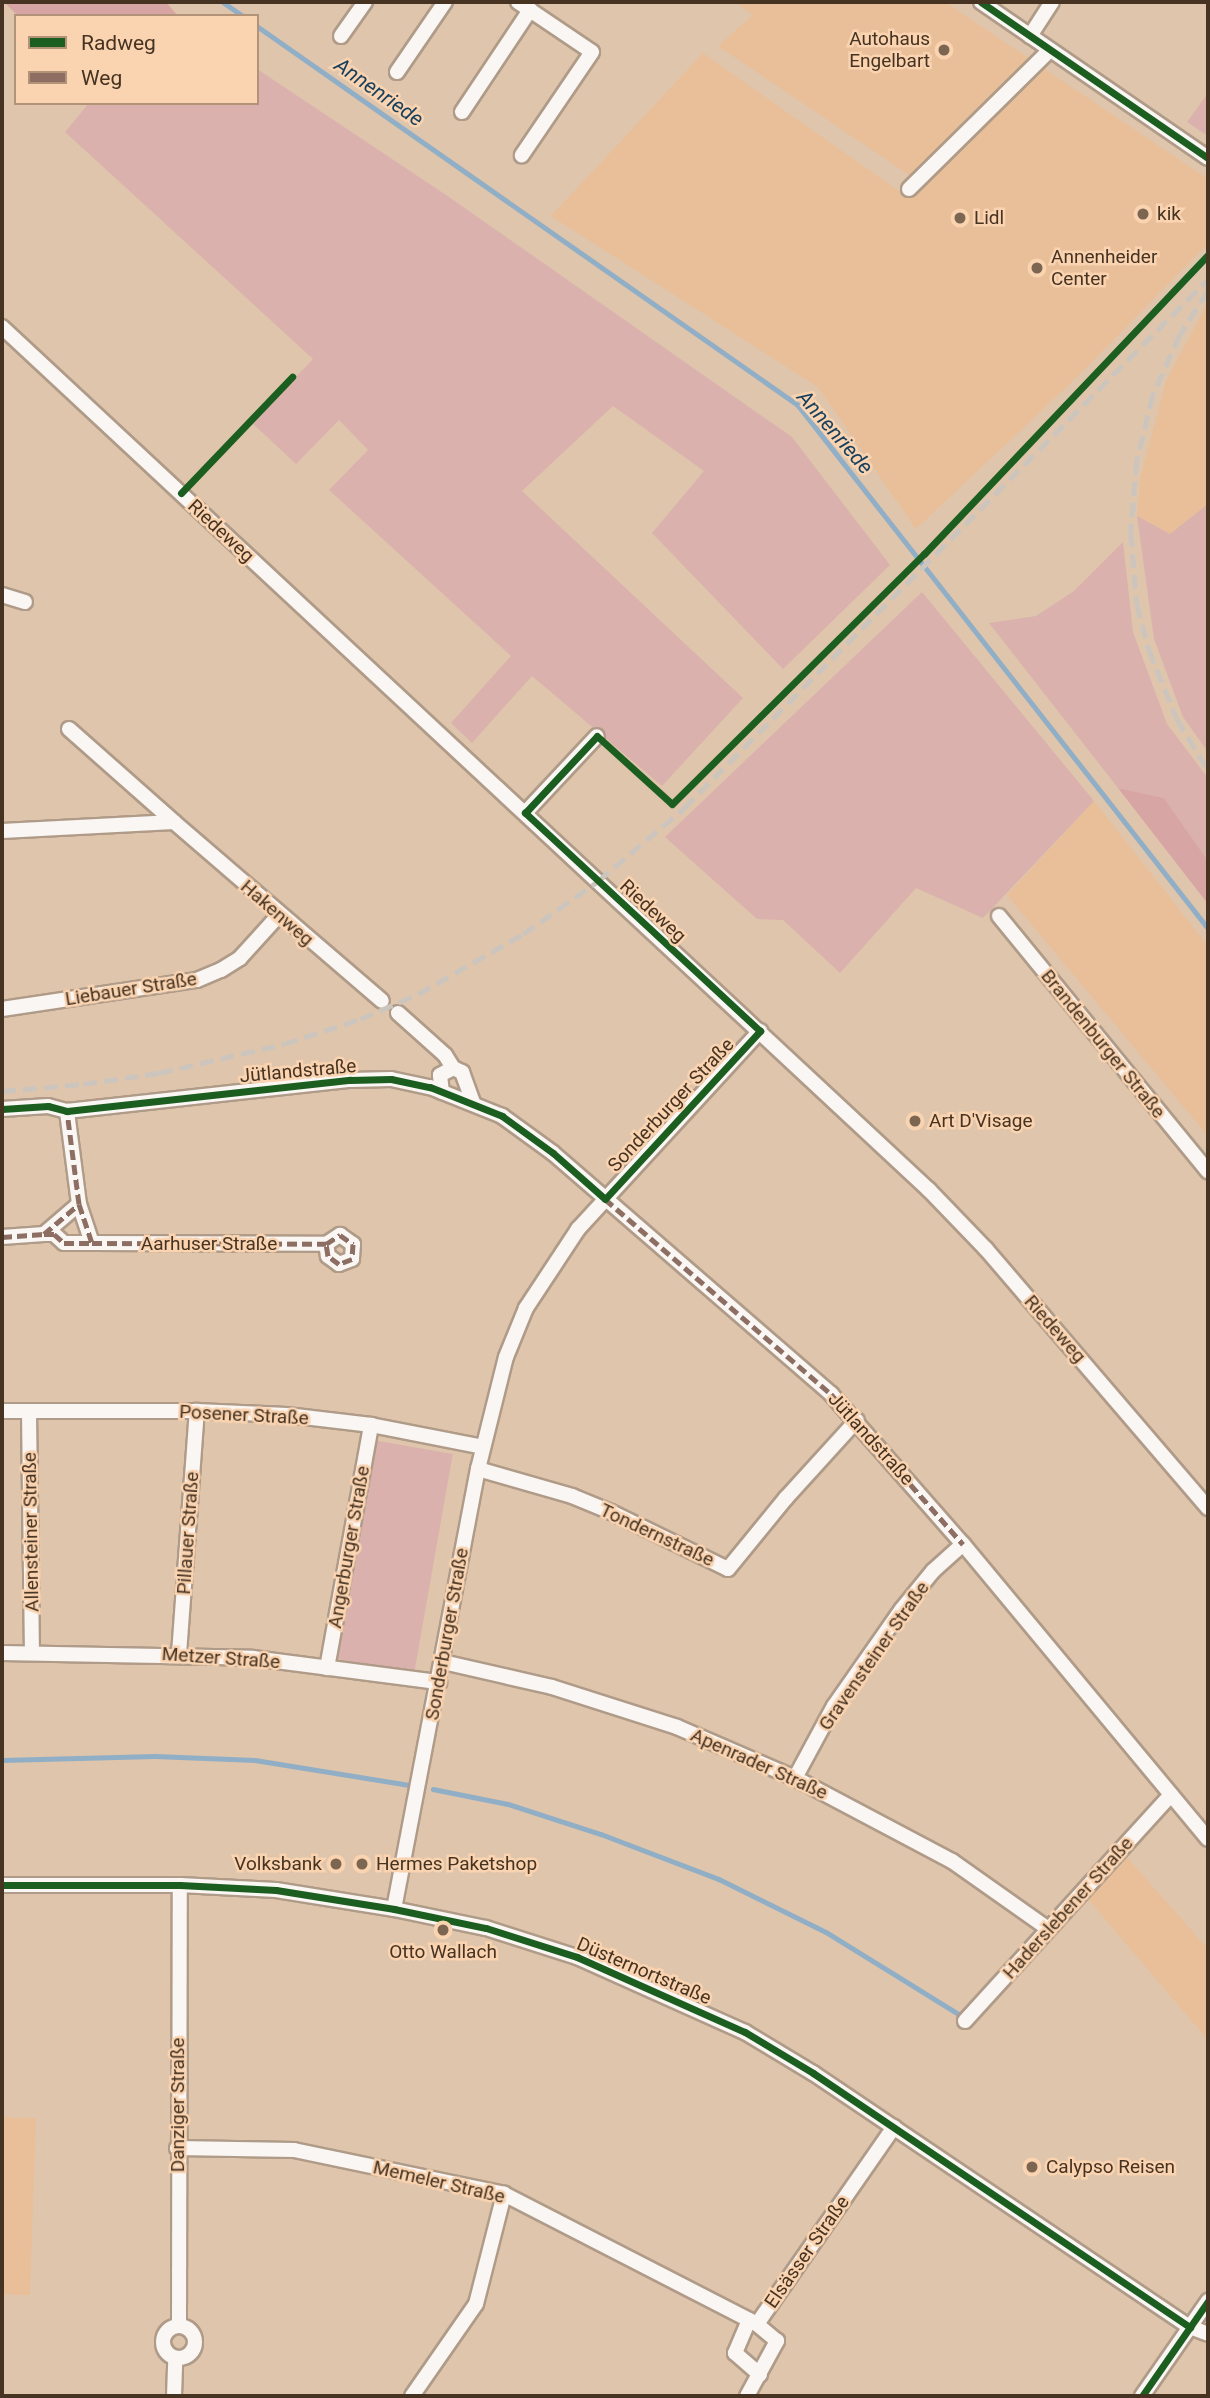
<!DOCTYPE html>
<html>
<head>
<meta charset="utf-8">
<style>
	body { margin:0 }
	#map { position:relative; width:1210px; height:2398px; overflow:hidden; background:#dfc5ac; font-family:Roboto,sans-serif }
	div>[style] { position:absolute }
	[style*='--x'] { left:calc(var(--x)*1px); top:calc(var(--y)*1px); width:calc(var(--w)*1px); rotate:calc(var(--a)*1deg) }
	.built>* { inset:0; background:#e8bf98; transform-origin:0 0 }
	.green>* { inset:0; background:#dab1ac; transform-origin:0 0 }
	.forest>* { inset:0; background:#d7a5a3 }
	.stream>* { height:4.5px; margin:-2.25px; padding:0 2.25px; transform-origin:2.25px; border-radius:2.25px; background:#90aec5 }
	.roads { filter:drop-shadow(2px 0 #af9b88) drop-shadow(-2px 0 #af9b88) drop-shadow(0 2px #af9b88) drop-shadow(0 -2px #af9b88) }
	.minor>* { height:14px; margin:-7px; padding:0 7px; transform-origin:7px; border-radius:7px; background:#faf6f3 }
	.minor>.ring { margin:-7px; padding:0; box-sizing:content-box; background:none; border:14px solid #faf6f3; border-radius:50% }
	.rail>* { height:4.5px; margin-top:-2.25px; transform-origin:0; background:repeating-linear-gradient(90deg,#ccc5be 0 14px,transparent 0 21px) }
	.quiet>* { height:5px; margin-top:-2.5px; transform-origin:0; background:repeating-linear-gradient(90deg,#8d6e63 0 10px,transparent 0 15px) }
	.cycleway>* { height:7px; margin:-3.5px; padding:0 3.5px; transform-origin:3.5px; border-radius:3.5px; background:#1b5e20 }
	.dots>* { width:19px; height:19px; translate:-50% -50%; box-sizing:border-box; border:4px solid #fad3b0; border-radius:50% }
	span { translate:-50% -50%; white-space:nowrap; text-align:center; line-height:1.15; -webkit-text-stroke:5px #fad3b0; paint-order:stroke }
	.poi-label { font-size:19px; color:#463321 }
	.right { translate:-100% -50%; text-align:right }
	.left { translate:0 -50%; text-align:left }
	.street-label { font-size:19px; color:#463321 }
	.water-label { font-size:21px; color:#153f5d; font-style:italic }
	.frame { position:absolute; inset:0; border:4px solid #463321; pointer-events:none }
	.legend { position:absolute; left:14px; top:14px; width:245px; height:91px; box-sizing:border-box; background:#fad3b0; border:2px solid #b29377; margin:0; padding:9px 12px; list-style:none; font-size:21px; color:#463321 }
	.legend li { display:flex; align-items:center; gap:14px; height:35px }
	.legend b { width:35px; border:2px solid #b29377 }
</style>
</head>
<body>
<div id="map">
	<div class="built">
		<div style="clip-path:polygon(736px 2px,945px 2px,1208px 179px,1208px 244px,1076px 378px,916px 529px,818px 387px,551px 216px,703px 53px,910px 199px,924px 185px,718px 46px,753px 15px)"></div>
		<div style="clip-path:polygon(1208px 302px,1208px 504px,1170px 534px,1137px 516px,1140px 479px,1166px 381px)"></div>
		<div style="clip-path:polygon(1094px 801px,1208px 946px,1208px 1136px,1007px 895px)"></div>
		<div style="clip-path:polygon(1126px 1856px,1208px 1949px,1208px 2040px,1087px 1898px)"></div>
		<div style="left:2px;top:2117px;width:34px;height:177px;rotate:2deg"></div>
	</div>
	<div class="green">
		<div style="clip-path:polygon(257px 69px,449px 197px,792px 437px,890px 565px,783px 669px,652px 533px,704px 471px,613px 406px,522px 491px,743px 698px,662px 786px,532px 676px,472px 743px,451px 723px,511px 656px,329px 490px,368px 450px,339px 420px,296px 464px,252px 423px,313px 359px,65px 132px,89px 103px,257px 103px)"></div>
		<div style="clip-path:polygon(1208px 93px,1208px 136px,1187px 122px)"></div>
		<div style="clip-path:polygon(1208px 504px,1208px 752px,1183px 717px,1154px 639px,1137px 516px,1170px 534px)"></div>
		<div style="clip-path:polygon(1123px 542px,1133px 632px,1167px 724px,1208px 778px,1208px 861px,1164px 798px,1118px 788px,989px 623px,1036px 616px,1074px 591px)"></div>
		<div style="clip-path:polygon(922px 592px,1094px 801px,983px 918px,916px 888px,840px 973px,783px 920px,757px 919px,665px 837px)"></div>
		<div style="left:373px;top:1440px;width:81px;height:222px;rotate:10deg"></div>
	</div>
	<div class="forest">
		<div style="clip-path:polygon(4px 2px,166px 2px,177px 15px,18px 16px)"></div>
		<div style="clip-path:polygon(1118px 788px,1164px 798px,1208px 861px,1208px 904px)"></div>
	</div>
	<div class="stream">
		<div style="--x:223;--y:2;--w:24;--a:35"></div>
		<div style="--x:257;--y:26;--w:661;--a:35.01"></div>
		<div style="--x:798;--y:405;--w:665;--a:51.91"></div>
		<div style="--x:2;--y:1760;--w:153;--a:-1.5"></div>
		<div style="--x:155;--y:1756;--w:100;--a:2.3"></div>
		<div style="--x:255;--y:1760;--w:156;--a:9.2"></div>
		<div style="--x:433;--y:1789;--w:76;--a:11.3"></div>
		<div style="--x:508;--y:1804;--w:98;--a:17.9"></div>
		<div style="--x:601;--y:1834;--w:126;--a:20.9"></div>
		<div style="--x:719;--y:1879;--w:119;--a:26.4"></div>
		<div style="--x:826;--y:1932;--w:160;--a:31.7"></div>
	</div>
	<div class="roads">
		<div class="minor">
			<div style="--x:518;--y:2;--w:89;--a:34"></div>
			<div style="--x:592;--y:52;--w:125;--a:124.2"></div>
			<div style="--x:981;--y:2;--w:275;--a:34.5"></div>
			<div style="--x:341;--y:36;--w:42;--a:-54.8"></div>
			<div style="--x:1030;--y:36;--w:40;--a:-57.1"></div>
			<div style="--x:397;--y:72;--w:85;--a:-55.6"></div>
			<div style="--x:462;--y:112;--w:123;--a:-56.3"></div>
			<div style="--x:909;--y:189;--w:198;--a:-44.6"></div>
			<div style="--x:2;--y:327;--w:1267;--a:42.95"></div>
			<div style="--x:929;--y:1190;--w:82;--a:46"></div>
			<div style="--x:986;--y:1249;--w:341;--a:49.4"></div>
			<div style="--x:2;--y:595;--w:24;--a:17"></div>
			<div style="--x:69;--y:729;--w:140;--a:41.5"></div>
			<div style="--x:525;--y:813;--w:105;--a:-46.9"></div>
			<div style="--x:2;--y:831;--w:172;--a:-3"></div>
			<div style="--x:174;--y:822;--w:274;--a:40.7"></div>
			<div style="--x:999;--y:916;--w:330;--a:50.7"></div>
			<div style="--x:2;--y:1009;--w:197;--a:-8.5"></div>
			<div style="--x:197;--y:980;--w:26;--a:-23"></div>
			<div style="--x:221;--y:970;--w:22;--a:-32"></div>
			<div style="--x:240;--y:958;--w:58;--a:-47.8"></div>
			<div style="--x:398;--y:1013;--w:63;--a:41.8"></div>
			<div style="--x:445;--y:1055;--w:15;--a:58"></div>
			<div style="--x:442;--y:1092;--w:17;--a:-97"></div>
			<div style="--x:440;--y:1075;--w:15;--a:-28"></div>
			<div style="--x:453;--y:1068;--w:10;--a:24"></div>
			<div style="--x:462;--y:1072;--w:32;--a:70"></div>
			<div style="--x:2;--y:1109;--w:46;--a:-3.7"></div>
			<div style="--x:48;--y:1106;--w:20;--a:15"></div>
			<div style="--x:67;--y:1111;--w:285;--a:-6.3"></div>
			<div style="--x:350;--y:1080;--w:41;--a:-1.4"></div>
			<div style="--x:391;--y:1079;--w:40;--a:12"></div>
			<div style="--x:430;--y:1087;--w:78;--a:21.9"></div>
			<div style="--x:502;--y:1116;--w:63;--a:36"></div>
			<div style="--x:553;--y:1153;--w:368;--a:40.9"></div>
			<div style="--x:831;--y:1394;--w:200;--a:48.7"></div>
			<div style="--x:963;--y:1544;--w:383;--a:50.3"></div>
			<div style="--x:79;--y:1204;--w:41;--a:71.6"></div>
			<div style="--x:92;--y:1243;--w:234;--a:0.2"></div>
			<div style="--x:326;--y:1244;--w:17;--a:-33"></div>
			<div style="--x:340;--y:1235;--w:16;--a:35"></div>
			<div style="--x:353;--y:1244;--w:15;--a:94"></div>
			<div style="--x:352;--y:1259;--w:14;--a:159"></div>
			<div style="--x:339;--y:1264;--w:14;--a:-144"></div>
			<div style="--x:328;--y:1256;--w:12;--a:-99"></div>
			<div style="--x:44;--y:1234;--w:10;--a:0"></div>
			<div style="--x:54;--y:1234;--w:13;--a:42"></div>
			<div style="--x:64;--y:1243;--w:28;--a:0"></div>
			<div style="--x:2;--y:1237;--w:42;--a:-4.1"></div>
			<div style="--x:44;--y:1234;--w:46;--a:-40.6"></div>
			<div style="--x:79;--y:1204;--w:94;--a:-97.4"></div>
			<div style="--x:2;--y:1411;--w:195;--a:0"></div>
			<div style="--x:197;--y:1411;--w:90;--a:2.5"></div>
			<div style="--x:287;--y:1415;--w:85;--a:6.8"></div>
			<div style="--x:371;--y:1425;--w:114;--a:11.1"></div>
			<div style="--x:29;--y:1411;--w:242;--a:89.3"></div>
			<div style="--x:478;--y:1469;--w:98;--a:16"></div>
			<div style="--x:572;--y:1496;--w:42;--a:22.3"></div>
			<div style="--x:611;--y:1512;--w:130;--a:26"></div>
			<div style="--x:728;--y:1569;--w:92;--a:-50.8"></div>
			<div style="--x:786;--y:1498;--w:105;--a:-47.7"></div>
			<div style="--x:2;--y:1653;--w:251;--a:1.1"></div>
			<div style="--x:253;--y:1658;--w:188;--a:7.4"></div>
			<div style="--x:179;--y:1654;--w:244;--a:-85.8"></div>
			<div style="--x:443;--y:1662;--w:112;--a:12.9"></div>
			<div style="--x:552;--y:1687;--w:131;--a:17.7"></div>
			<div style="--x:677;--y:1727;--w:129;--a:23.4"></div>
			<div style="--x:795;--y:1778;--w:178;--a:27.9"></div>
			<div style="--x:952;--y:1861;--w:116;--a:35.2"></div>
			<div style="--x:327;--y:1668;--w:247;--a:-79.7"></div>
			<div style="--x:795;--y:1778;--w:82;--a:-61.6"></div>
			<div style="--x:834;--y:1706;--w:118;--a:-55"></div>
			<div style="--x:902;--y:1609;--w:49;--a:-50.8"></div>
			<div style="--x:933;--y:1571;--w:40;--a:-42"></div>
			<div style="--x:2;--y:1885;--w:178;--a:0"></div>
			<div style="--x:180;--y:1885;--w:96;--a:3"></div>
			<div style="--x:276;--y:1890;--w:120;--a:9.1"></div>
			<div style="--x:394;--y:1909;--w:94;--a:11.7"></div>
			<div style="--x:486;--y:1928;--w:96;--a:17.7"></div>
			<div style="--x:577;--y:1957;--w:184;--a:24.1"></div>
			<div style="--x:745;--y:2032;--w:79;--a:31.1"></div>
			<div style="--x:813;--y:2073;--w:455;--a:34"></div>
			<div style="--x:1190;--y:2327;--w:19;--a:21"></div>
			<div style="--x:394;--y:1909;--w:448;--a:-79.2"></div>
			<div style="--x:478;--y:1469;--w:115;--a:-76"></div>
			<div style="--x:506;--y:1357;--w:53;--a:-67.8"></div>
			<div style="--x:526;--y:1308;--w:95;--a:-56.6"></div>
			<div style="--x:578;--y:1229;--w:269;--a:-47.4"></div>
			<div style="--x:965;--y:2021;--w:306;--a:-47.7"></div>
			<div style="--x:177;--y:2148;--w:117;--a:1"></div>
			<div style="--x:294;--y:2150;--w:215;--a:11.8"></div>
			<div style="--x:504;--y:2194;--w:284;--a:27.2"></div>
			<div style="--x:749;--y:2320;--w:36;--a:113"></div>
			<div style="--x:735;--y:2353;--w:33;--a:41"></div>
			<div style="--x:179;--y:2325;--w:440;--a:-89.9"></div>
			<div class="ring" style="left:163px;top:2326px;width:18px;height:18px"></div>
			<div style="--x:174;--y:2396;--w:38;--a:-88"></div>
			<div style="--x:412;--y:2396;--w:112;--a:-55.2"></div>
			<div style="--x:476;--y:2304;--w:114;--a:-75.7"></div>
			<div style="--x:747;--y:2396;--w:63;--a:-61.4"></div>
			<div style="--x:777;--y:2341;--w:26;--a:-140"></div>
			<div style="--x:757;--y:2324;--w:240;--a:-55.2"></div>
			<div style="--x:1142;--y:2396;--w:116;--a:-55.2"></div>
		</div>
	</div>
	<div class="rail">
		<div style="--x:1208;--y:291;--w:52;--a:122.5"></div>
		<div style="--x:1180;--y:335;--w:66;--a:114.2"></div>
		<div style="--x:1153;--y:395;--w:68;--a:103.6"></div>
		<div style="--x:1137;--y:461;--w:72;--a:94.8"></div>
		<div style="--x:1131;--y:533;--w:71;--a:85.2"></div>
		<div style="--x:1137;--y:604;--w:48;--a:75.4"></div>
		<div style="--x:1149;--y:650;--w:74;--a:67.9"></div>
		<div style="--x:1177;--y:719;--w:60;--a:58.7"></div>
		<div style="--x:2;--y:1091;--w:81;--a:-4.9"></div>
		<div style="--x:83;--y:1084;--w:77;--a:-8.2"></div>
		<div style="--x:159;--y:1073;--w:128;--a:-13.1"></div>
		<div style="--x:284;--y:1044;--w:80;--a:-18.2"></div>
		<div style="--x:360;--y:1019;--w:63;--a:-23.3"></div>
		<div style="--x:418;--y:994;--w:121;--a:-29.7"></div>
		<div style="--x:523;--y:934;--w:92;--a:-35.2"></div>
		<div style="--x:598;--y:881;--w:113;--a:-40.3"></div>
		<div style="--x:684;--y:808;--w:745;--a:-45.27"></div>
	</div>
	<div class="quiet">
		<div style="--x:605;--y:1199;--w:298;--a:40.8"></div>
		<div style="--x:831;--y:1394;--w:200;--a:48.7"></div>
		<div style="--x:79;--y:1204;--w:41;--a:71.6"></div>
		<div style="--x:92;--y:1243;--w:234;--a:0.2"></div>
		<div style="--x:326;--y:1244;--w:17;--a:-33"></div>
		<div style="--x:340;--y:1235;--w:16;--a:35"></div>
		<div style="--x:353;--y:1244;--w:15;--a:94"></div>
		<div style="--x:352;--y:1259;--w:14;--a:159"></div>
		<div style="--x:339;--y:1264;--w:14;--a:-144"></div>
		<div style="--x:328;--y:1256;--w:12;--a:-99"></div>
		<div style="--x:44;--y:1234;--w:10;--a:0"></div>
		<div style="--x:54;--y:1234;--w:13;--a:42"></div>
		<div style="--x:64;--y:1243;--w:28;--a:0"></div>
		<div style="--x:2;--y:1237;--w:42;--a:-4.1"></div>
		<div style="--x:44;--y:1234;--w:46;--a:-40.6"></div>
		<div style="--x:79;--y:1204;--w:94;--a:-97.4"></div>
	</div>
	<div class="cycleway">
		<div style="--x:981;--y:2;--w:275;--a:34.5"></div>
		<div style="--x:181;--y:493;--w:161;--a:-46.3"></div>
		<div style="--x:2;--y:1109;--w:46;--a:-3.7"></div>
		<div style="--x:48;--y:1106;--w:20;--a:15"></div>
		<div style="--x:67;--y:1111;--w:285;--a:-6.3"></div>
		<div style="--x:350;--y:1080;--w:41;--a:-1.4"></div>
		<div style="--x:391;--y:1079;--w:40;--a:12"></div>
		<div style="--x:430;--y:1087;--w:78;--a:21.9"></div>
		<div style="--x:502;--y:1116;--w:63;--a:36"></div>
		<div style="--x:553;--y:1153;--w:69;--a:41.5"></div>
		<div style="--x:605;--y:1199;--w:229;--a:-47.3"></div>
		<div style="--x:760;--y:1031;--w:321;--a:-137.1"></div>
		<div style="--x:525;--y:813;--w:105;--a:-46.9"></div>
		<div style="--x:597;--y:736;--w:101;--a:42.2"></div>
		<div style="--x:672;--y:804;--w:355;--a:-44.8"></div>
		<div style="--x:924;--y:554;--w:412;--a:-46.5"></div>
		<div style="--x:2;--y:1885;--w:178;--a:0"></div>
		<div style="--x:180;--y:1885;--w:96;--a:3"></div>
		<div style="--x:276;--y:1890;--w:120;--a:9.1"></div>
		<div style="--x:394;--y:1909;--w:94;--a:11.7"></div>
		<div style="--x:486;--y:1928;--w:96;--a:17.7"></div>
		<div style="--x:577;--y:1957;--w:184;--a:24.1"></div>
		<div style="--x:745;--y:2032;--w:79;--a:31.1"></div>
		<div style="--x:813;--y:2073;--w:455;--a:34"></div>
		<div style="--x:1142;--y:2396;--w:116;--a:-55.2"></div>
	</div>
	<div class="dots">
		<div style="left:944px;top:50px;background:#7c6652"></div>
		<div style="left:1143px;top:214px;background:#7c6652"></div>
		<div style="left:960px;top:218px;background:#7c6652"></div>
		<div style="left:1037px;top:268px;background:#7c6652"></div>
		<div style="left:915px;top:1121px;background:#7c6652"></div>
		<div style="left:336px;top:1864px;background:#7c6652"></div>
		<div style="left:362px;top:1864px;background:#7c6652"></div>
		<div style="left:443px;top:1930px;background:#7c6652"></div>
		<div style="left:1032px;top:2167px;background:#7c6652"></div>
	</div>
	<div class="poi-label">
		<span class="right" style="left:930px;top:50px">Autohaus<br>Engelbart</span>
		<span class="left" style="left:1157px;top:214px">kik</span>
		<span class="left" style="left:974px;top:218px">Lidl</span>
		<span class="left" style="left:1051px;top:268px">Annenheider<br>Center</span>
		<span class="left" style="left:929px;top:1121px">Art D'Visage</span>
		<span class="right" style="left:322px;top:1864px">Volksbank</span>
		<span class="left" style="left:376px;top:1864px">Hermes Paketshop</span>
		<span style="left:443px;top:1952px">Otto Wallach</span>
		<span class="left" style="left:1046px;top:2167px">Calypso Reisen</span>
	</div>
	<div class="street-label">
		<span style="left:221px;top:531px;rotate:43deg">Riedeweg</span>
		<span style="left:653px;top:911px;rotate:43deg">Riedeweg</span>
		<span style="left:277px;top:913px;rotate:41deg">Hakenweg</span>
		<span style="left:131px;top:989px;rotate:-9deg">Liebauer Straße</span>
		<span style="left:1103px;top:1044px;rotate:51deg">Brandenburger Straße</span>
		<span style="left:298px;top:1071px;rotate:-5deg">Jütlandstraße</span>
		<span style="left:671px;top:1105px;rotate:-47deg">Sonderburger Straße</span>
		<span style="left:209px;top:1244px">Aarhuser Straße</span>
		<span style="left:1055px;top:1329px;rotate:49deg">Riedeweg</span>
		<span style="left:244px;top:1415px;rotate:3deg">Posener Straße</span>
		<span style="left:871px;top:1439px;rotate:48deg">Jütlandstraße</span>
		<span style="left:31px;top:1532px;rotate:-91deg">Allensteiner Straße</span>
		<span style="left:188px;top:1533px;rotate:-86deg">Pillauer Straße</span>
		<span style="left:657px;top:1535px;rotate:25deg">Tondernstraße</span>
		<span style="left:349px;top:1547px;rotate:-80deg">Angerburger Straße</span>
		<span style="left:447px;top:1634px;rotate:-80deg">Sonderburger Straße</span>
		<span style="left:874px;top:1656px;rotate:-55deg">Gravensteiner Straße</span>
		<span style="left:221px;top:1658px;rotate:4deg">Metzer Straße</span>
		<span style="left:759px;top:1764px;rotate:24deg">Apenrader Straße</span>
		<span style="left:1068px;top:1908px;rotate:-48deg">Haderslebener Straße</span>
		<span style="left:644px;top:1971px;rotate:23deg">Düsternortstraße</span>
		<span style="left:178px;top:2105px;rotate:-90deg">Danziger Straße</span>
		<span style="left:439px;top:2182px;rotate:13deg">Memeler Straße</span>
		<span style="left:807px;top:2252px;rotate:-55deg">Elsässer Straße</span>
	</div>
	<div class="water-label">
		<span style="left:379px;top:92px;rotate:35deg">Annenriede</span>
		<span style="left:835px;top:432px;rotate:49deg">Annenriede</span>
	</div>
	<div class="frame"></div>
	<ul class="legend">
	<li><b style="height:9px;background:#1b5e20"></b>Radweg</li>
	<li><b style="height:9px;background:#8d6e63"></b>Weg</li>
	</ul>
</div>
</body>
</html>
